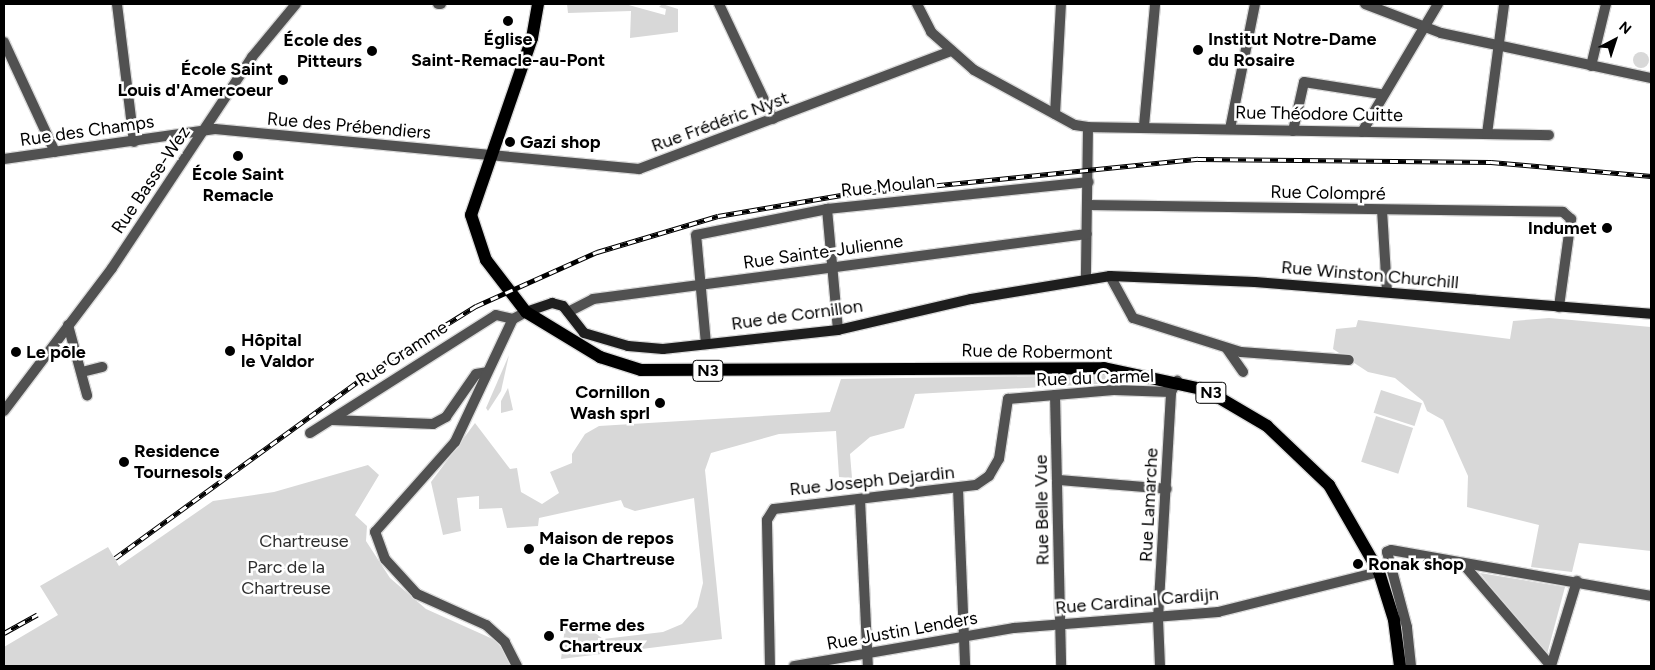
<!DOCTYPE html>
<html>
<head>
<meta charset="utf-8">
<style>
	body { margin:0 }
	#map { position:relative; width:1655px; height:670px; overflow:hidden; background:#fff; font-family:Figtree,sans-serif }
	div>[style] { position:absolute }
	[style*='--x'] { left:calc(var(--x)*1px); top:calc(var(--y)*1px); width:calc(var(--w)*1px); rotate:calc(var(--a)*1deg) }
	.green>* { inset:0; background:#d8d8d8; transform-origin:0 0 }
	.round { border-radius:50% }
	.roads { filter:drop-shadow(1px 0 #dbdbdb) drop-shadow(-1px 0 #dbdbdb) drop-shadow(0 1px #dbdbdb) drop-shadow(0 -1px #dbdbdb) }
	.minor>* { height:10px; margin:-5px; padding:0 5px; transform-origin:5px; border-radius:5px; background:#515151 }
	.secondary>* { height:10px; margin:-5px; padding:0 5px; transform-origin:5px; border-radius:5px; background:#1e1e1e }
	.primary>* { height:12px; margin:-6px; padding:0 6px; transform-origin:6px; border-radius:6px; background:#000 }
	.rail>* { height:4.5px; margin-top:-2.25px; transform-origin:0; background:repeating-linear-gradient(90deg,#fff 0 8px,#000 0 16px); box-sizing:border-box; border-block:1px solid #000 }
	.dots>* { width:14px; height:14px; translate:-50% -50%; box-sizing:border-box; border:2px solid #fff; border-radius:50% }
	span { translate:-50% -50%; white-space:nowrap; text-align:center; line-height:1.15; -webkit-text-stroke:5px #fff; paint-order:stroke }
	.shield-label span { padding:1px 4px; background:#fff; border:1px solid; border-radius:4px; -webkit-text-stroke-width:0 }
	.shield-label { font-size:16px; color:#000; font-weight:700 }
	.poi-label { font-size:18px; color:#000; font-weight:700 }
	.left { translate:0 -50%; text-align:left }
	.right { translate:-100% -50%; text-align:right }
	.street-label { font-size:18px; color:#000 }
	.park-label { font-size:18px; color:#2f2f2f }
	.frame { position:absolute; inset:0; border:5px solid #000; pointer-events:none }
	.north { position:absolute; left:1590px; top:15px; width:50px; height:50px; -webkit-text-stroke:4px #fff; paint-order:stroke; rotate:40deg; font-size:14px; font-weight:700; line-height:20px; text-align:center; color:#000 }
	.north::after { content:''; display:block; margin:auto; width:18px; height:22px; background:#000; clip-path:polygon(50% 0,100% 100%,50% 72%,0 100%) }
</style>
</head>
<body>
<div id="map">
	<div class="green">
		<div style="clip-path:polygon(567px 4px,625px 4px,665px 15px,666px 9px,659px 7px,662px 4px,678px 9px,678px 32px,630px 38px,631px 11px,568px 13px)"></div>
		<div class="round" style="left:1633px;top:52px;width:16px;height:16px"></div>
		<div style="clip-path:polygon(1549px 318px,1651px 327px,1651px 551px,1579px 543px,1572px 572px,1531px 567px,1539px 525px,1467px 507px,1468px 476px,1443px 420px,1427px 411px,1423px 401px,1395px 378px,1368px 372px,1333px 349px,1336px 329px,1356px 327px,1358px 320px,1510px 339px,1513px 321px)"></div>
		<div style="clip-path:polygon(509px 355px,501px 391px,488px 411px,486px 408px)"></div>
		<div style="clip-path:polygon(1110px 375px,1115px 383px,915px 394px,904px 428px,870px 437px,850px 454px,852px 478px,839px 477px,836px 431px,779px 434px,711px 453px,705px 470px,722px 639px,561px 659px,565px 627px,580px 621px,603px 639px,663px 632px,682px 624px,697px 607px,703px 583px,694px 498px,635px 511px,624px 507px,621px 500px,539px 518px,538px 526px,507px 528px,502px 508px,479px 509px,479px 496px,457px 498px,461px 531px,443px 535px,431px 482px,475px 423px,510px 469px,517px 468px,521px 492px,542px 504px,559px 493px,550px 472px,572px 463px,572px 454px,585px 434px,599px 426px,830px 412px,841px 379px)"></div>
		<div style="clip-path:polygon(508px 388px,513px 410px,501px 413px,501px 401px)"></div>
		<div style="left:1381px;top:390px;width:43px;height:24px;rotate:18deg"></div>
		<div style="left:1376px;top:416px;width:39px;height:48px;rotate:18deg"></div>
		<div style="clip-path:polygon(368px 465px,379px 475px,355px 515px,367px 526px,366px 541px,390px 578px,426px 609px,495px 640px,515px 666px,4px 666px,4px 647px,58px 615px,40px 586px,108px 547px,119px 566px,213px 501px,274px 492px)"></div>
		<div style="clip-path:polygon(1480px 573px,1565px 587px,1546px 658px)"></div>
	</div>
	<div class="roads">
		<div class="minor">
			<div style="--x:117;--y:4;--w:139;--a:83"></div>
			<div style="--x:438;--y:4;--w:3;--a:0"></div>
			<div style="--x:719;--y:4;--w:127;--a:64.8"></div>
			<div style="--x:917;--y:4;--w:31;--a:63"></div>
			<div style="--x:931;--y:32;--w:57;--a:41.5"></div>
			<div style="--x:974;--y:70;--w:115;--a:28.6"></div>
			<div style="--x:1075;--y:125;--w:13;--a:9"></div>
			<div style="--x:1088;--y:127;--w:152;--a:90.8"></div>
			<div style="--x:1365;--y:4;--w:81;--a:20.9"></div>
			<div style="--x:1441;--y:33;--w:215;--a:12.1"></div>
			<div style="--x:4;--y:42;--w:121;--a:65.1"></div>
			<div style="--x:1591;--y:66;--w:64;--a:-76.4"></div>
			<div style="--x:1055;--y:114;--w:110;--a:-86.9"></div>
			<div style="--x:1144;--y:126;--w:122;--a:-84.8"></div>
			<div style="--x:1088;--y:127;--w:461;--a:1"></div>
			<div style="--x:1230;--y:129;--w:127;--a:-78.7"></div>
			<div style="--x:1293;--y:131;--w:50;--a:-77.3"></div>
			<div style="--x:1304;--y:82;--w:78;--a:8.9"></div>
			<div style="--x:1362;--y:132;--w:149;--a:-59.3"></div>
			<div style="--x:1487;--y:134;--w:131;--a:-82.5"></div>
			<div style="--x:4;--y:159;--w:213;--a:-8.1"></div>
			<div style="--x:215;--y:129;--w:426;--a:5.4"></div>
			<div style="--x:639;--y:169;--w:334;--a:-20.7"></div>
			<div style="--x:1088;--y:205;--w:475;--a:0.8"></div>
			<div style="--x:1563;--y:212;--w:11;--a:41"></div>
			<div style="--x:1571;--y:219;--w:89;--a:97.8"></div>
			<div style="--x:827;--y:209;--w:121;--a:84.8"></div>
			<div style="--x:1382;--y:210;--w:82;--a:86.5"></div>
			<div style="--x:1110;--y:276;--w:48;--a:61.3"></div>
			<div style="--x:1133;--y:318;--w:113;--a:17.5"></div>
			<div style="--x:1241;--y:352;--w:108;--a:4.2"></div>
			<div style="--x:568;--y:312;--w:28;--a:-27"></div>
			<div style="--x:593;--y:299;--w:498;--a:-7.5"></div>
			<div style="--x:68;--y:325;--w:73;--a:74.8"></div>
			<div style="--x:706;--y:344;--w:109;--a:-95.2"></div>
			<div style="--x:696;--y:235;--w:134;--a:-11.2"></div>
			<div style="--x:827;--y:209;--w:263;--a:-5.9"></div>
			<div style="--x:1227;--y:349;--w:28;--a:55"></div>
			<div style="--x:82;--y:372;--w:21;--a:-14"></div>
			<div style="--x:1055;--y:395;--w:271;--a:88.7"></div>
			<div style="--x:4;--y:411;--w:179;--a:-52.9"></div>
			<div style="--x:112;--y:268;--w:253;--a:-56.4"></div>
			<div style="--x:252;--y:57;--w:69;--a:-50.3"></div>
			<div style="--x:332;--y:420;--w:101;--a:2.3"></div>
			<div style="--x:433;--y:424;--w:15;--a:-28"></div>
			<div style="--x:446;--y:417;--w:52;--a:-55.1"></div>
			<div style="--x:476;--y:374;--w:11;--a:-10"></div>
			<div style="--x:310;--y:433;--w:220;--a:-32.4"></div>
			<div style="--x:496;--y:315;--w:17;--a:13"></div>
			<div style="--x:1058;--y:480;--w:109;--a:4.7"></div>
			<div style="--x:958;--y:488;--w:178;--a:87.7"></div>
			<div style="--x:860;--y:499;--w:167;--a:87.3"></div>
			<div style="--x:1464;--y:565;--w:133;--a:49.3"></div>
			<div style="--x:517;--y:666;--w:27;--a:-117"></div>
			<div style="--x:505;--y:642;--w:25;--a:-138"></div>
			<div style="--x:486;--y:625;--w:76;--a:-155.8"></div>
			<div style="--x:417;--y:594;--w:47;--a:-132.4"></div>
			<div style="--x:385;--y:559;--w:29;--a:-110"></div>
			<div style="--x:375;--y:532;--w:120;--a:-48.4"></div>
			<div style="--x:455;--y:442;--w:136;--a:-64.8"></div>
			<div style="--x:513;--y:319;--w:15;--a:-28"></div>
			<div style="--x:770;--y:666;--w:146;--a:-91.2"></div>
			<div style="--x:767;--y:520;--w:13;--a:-58"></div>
			<div style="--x:774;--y:509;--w:203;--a:-6.8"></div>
			<div style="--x:976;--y:485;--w:16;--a:-35"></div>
			<div style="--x:989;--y:476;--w:20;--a:-60"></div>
			<div style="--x:999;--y:459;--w:61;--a:-81.5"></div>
			<div style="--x:1008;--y:399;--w:106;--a:-4.9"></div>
			<div style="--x:1114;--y:390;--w:57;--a:2"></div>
			<div style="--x:1171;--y:392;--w:13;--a:-61"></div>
			<div style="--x:794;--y:666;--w:223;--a:-9.8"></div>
			<div style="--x:1014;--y:628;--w:205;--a:-4.5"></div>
			<div style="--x:1218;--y:612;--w:166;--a:-14"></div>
			<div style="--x:1160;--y:666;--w:47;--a:-92.4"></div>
			<div style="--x:1158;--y:619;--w:227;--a:-86.7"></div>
			<div style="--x:1411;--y:666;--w:39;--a:-96"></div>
			<div style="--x:1407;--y:627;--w:78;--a:-104.9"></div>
			<div style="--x:1387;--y:552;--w:4;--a:-27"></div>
			<div style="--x:1391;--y:550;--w:264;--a:10"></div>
			<div style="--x:1551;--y:666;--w:89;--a:-73"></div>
		</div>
		<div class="secondary">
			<div style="--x:526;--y:312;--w:28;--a:-19"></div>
			<div style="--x:552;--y:303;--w:11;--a:15"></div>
			<div style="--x:563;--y:306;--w:34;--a:52"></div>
			<div style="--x:584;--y:333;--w:46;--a:16.5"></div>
			<div style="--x:628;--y:346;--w:35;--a:5"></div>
			<div style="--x:663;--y:349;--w:176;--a:-6.2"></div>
			<div style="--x:838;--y:330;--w:137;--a:-13.1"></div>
			<div style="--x:971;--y:299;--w:141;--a:-9.4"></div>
			<div style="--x:1110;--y:276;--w:145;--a:2.4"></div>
			<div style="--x:1255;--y:282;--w:397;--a:4.6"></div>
		</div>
		<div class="primary">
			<div style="--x:538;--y:4;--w:35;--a:100"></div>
			<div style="--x:532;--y:38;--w:187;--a:109"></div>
			<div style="--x:471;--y:215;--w:47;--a:71.6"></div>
			<div style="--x:486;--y:260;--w:66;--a:52.4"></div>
			<div style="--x:526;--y:312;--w:87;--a:31.3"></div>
			<div style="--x:600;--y:357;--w:43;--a:17.6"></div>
			<div style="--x:641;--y:370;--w:463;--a:-0.2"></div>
			<div style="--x:1104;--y:368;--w:104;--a:12.2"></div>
			<div style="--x:1206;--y:390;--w:71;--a:30.5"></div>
			<div style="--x:1267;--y:426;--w:86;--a:43.6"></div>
			<div style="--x:1329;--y:485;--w:100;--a:60.1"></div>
			<div style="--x:1379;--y:572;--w:50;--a:72.6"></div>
			<div style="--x:1394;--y:620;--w:46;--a:82.6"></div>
		</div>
	</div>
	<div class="rail">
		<div style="--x:115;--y:558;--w:321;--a:-36"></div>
		<div style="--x:375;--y:369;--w:119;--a:-32"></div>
		<div style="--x:476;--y:306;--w:133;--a:-24.1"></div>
		<div style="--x:597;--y:252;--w:126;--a:-16.6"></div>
		<div style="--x:718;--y:216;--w:125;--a:-9.7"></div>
		<div style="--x:841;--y:195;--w:359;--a:-5.8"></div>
		<div style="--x:1198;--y:159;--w:293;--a:0.6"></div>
		<div style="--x:1491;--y:162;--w:161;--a:5"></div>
		<div style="--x:4;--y:633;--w:38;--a:-29"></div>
	</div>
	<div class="dots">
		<div style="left:508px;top:21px;background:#000"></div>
		<div style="left:1198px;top:50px;background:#000"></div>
		<div style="left:372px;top:51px;background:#000"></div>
		<div style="left:283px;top:80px;background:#000"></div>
		<div style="left:510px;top:142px;background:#000"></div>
		<div style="left:238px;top:156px;background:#000"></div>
		<div style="left:1607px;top:228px;background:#000"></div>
		<div style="left:230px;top:351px;background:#000"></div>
		<div style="left:16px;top:352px;background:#000"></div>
		<div style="left:660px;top:403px;background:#000"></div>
		<div style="left:124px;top:462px;background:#000"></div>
		<div style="left:529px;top:549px;background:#000"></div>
		<div style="left:1358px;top:564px;background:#000"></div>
		<div style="left:549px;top:636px;background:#000"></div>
	</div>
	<div class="shield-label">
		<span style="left:708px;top:371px">N3</span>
		<span style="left:1211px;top:393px">N3</span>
	</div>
	<div class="poi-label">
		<span style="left:508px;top:50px">Église<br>Saint-Remacle-au-Pont</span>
		<span class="left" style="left:1208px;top:50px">Institut Notre-Dame<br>du Rosaire</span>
		<span class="right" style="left:362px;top:51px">École des<br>Pitteurs</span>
		<span class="right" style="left:273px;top:80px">École Saint<br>Louis d'Amercoeur</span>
		<span class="left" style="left:520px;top:142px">Gazi shop</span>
		<span style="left:238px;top:185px">École Saint<br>Remacle</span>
		<span class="right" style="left:1597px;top:228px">Indumet</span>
		<span class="left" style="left:241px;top:351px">Hôpital<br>le Valdor</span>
		<span class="left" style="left:26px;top:352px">Le pôle</span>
		<span class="right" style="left:650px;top:403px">Cornillon<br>Wash sprl</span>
		<span class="left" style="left:134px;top:462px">Residence<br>Tournesols</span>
		<span class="left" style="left:539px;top:549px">Maison de repos<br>de la Chartreuse</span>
		<span class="left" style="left:1368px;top:564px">Ronak shop</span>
		<span class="left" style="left:559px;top:636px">Ferme des<br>Chartreux</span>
	</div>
	<div class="street-label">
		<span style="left:1319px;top:114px;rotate:1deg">Rue Théodore Cuitte</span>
		<span style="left:720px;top:122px;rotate:-20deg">Rue Frédéric Nyst</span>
		<span style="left:349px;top:126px;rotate:5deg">Rue des Prébendiers</span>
		<span style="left:87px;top:131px;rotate:-8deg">Rue des Champs</span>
		<span style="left:151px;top:180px;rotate:-56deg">Rue Basse-Wez</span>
		<span style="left:888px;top:186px;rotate:-6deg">Rue Moulan</span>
		<span style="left:1328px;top:193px;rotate:1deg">Rue Colompré</span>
		<span style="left:823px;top:252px;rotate:-8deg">Rue Sainte-Julienne</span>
		<span style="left:1370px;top:275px;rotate:5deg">Rue Winston Churchill</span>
		<span style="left:797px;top:315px;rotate:-8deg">Rue de Cornillon</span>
		<span style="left:1037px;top:352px;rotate:1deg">Rue de Robermont</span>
		<span style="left:402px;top:354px;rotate:-33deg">Rue Gramme</span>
		<span style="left:1095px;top:378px;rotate:-2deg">Rue du Carmel</span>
		<span style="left:872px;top:481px;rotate:-6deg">Rue Joseph Dejardin</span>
		<span style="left:1149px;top:505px;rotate:-87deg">Rue Lamarche</span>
		<span style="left:1042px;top:510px;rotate:-91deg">Rue Belle Vue</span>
		<span style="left:1137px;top:601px;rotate:-5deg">Rue Cardinal Cardijn</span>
		<span style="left:902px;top:631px;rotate:-10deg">Rue Justin Lenders</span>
	</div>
	<div class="park-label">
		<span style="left:304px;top:541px">Chartreuse</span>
		<span style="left:286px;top:578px">Parc de la<br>Chartreuse</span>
	</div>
	<div class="frame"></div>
	<div class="north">N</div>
</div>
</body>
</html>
